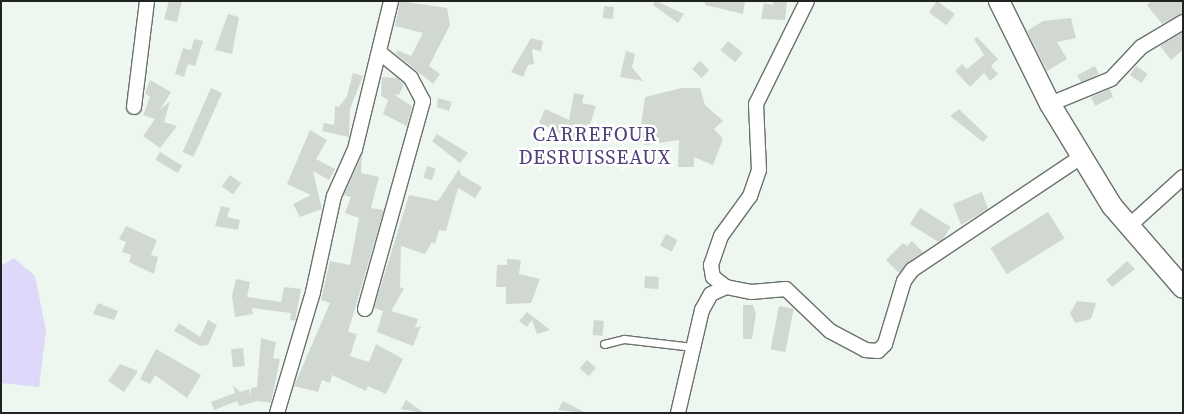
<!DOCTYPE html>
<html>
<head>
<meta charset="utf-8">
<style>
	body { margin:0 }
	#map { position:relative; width:1184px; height:414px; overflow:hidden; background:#eef6f0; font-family:"Source Serif 4",serif }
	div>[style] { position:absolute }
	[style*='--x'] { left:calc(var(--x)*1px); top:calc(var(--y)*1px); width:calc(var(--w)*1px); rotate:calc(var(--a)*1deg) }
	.green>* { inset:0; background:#ded8fa }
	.building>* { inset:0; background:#d1d8d2; transform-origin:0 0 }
	.roads { filter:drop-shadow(1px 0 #6b716c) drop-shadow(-1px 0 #6b716c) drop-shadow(0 1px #6b716c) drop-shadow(0 -1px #6b716c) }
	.service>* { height:7px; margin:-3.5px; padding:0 3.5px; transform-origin:3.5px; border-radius:3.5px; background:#fff }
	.minor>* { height:14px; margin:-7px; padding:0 7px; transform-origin:7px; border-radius:7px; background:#fff }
	.secondary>* { height:20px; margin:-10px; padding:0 10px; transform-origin:10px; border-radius:10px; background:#fff }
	span { translate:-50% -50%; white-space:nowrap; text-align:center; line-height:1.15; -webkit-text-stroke:5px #fff; paint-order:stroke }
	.quarter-label { font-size:20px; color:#50407d; letter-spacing:1px }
	.frame { position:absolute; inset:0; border:2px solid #202321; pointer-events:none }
</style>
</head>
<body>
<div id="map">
	<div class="green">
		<div style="clip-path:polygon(14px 258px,35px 276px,46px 331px,39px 387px,1px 383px,1px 266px)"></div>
	</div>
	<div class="building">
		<div style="clip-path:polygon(169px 1px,182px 1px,177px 22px,164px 19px)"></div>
		<div style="clip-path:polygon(400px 1px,447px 8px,450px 25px,429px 66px,440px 74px,433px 84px,396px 54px,397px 50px,411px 56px,423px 33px,395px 26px)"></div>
		<div style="clip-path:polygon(655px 1px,656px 1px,684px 14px,678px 23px,653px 5px)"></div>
		<div style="clip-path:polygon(705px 1px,745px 1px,743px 14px,705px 5px)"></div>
		<div style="clip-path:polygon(773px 1px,787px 1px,785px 20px,761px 19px,764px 3px,773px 5px)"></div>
		<div style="left:937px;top:1px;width:22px;height:14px;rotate:36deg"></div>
		<div style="clip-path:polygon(1151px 1px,1183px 1px,1183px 13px,1162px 24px,1147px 5px)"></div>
		<div style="left:604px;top:6px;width:10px;height:12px;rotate:6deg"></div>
		<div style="clip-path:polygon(228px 14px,239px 17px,232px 54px,215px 50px)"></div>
		<div style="clip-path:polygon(1071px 18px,1076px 38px,1057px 42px,1067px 59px,1047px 71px,1027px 31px,1043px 21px)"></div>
		<div style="clip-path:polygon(1183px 32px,1183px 50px,1171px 60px,1160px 46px)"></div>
		<div style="clip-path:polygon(977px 37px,998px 59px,991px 66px,998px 74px,990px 81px,984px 73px,970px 87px,955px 71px,962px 64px,967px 69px,984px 55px,974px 39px)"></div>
		<div style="clip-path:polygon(531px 38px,543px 41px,541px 51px,532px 49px,534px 64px,528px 65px,523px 77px,511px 72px)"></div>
		<div style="clip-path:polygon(194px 39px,203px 41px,195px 66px,188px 64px,184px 77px,175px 74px,183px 48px,191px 50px)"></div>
		<div style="left:728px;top:41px;width:19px;height:12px;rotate:39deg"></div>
		<div style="clip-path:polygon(626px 51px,635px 54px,632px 67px,643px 81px,620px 77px)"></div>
		<div style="left:700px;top:61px;width:13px;height:11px;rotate:45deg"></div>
		<div style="left:1095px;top:66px;width:9px;height:20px;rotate:63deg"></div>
		<div style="left:1136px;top:66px;width:14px;height:11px;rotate:34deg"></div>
		<div style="clip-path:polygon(353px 73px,363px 76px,350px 109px,349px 137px,322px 131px,324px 123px,334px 125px,335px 106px,339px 107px,347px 96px)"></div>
		<div style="clip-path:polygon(382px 77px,397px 78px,404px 84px,399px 95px,393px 94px,412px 106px,407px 126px,383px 114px,388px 100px,381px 96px)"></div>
		<div style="clip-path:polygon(150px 80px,171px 92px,160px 110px,170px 101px,164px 122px,177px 126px,160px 148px,143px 136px,155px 119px,143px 115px,150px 97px,145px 93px)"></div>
		<div style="left:211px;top:88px;width:12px;height:70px;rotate:24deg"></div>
		<div style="clip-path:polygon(682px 88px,700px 88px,705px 105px,723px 121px,714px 129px,723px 139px,713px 165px,694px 157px,694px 167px,678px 167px,679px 140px,645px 145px,639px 140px,645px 97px)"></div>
		<div style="clip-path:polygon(1110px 89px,1113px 97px,1095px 106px,1091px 97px)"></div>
		<div style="clip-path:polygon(574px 93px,584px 95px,582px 103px,596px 106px,585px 140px,577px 137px,576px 141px,539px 123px,545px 109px,569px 120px)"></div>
		<div style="clip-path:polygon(438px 98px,452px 102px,449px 111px,437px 107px)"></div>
		<div style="clip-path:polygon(959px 109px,988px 137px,983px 142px,950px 116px)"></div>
		<div style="clip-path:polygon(310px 130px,327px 140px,316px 159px,335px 169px,329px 180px,313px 171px,322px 209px,300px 217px,293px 204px,311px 195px,287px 184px)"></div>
		<div style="clip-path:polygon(437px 134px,468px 153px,460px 163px,432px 141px)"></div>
		<div style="left:525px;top:149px;width:25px;height:9px;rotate:2deg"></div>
		<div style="left:160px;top:152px;width:26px;height:9px;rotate:31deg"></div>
		<div style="clip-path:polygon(362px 155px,361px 173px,379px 177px,371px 208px,384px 210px,348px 332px,357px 334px,350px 356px,369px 362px,376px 344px,403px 359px,386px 394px,368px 386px,366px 391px,332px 375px,330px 383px,322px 380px,318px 392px,294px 386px,330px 303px,321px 300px,330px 261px,350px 265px,359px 218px,345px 213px,351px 197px,344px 195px)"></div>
		<div style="left:427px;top:166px;width:9px;height:12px;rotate:18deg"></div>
		<div style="clip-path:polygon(459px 169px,461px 175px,482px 187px,475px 198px,458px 188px,446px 231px,439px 230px,435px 244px,432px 242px,425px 254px,401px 246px,400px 287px,404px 289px,391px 311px,418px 319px,415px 328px,421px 326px,413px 346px,377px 332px,383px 311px,374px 308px,409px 195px,438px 201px)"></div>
		<div style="left:230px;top:175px;width:14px;height:14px;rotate:36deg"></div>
		<div style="clip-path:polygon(982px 192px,988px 209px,961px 225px,953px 204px)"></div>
		<div style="clip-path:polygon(221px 206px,230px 208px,227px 217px,240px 220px,238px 230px,215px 226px)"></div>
		<div style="left:920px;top:208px;width:36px;height:19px;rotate:32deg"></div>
		<div style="left:1048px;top:212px;width:31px;height:68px;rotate:58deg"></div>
		<div style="clip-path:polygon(126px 226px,157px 240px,151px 255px,158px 257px,154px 274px,129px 262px,131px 255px,122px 252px,126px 242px,119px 239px)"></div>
		<div style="left:666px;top:234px;width:13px;height:13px;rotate:27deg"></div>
		<div style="clip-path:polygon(912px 241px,923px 252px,899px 273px,886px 260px,903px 243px,907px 246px)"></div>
		<div style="clip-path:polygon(507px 259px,521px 260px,519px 274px,540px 279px,531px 303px,506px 304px,506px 287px,496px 287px,497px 265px,507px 265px)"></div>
		<div style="clip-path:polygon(1127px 261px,1135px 269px,1112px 287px,1106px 280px)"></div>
		<div style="left:645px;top:276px;width:14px;height:12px;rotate:4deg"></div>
		<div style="clip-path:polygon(236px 279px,250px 282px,247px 297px,281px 302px,284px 287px,301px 289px,295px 321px,290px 320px,291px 313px,252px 308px,253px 314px,235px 317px,232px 296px)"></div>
		<div style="clip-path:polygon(1077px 301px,1096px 303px,1091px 319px,1075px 323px,1070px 313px)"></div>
		<div style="clip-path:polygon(98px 303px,118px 311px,114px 320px,93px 314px)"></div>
		<div style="clip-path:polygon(743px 305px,753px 305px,756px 314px,752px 339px,743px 339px)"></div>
		<div style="left:779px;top:306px;width:15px;height:44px;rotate:11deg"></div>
		<div style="clip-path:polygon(527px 312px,535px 318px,550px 330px,537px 334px,532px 320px,527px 327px,519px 321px)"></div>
		<div style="clip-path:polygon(208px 320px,217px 325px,208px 345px,200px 346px,174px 331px,179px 323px,200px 337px)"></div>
		<div style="left:594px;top:320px;width:10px;height:15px;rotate:6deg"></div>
		<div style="clip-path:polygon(261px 338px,276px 342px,273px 358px,280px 359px,271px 403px,258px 401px,239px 406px,237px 401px,214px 410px,211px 402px,235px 393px,233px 385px,240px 392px,249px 389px,250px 397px,251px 388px,257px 387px)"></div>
		<div style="left:243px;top:348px;width:18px;height:12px;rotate:84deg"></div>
		<div style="clip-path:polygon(156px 349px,201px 375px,187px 398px,155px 375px,150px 384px,140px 379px)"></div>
		<div style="left:587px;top:360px;width:12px;height:11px;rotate:42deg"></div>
		<div style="clip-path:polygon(120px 364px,138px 371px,124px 392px,108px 381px)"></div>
		<div style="clip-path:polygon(406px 400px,424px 413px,401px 409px)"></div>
		<div style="clip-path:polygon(563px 401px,586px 413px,558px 410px)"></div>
	</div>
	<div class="roads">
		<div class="service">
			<div style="--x:604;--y:344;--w:21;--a:-14"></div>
			<div style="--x:624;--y:339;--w:69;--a:6.6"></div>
		</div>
		<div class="minor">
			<div style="--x:807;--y:1;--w:115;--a:116.3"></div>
			<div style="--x:756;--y:104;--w:66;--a:87.4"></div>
			<div style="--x:759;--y:170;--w:28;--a:109"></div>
			<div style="--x:750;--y:196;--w:49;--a:125.9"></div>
			<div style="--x:721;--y:236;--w:31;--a:109"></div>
			<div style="--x:711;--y:265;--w:12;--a:81"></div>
			<div style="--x:713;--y:277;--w:16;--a:38"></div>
			<div style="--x:726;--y:287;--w:25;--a:11"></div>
			<div style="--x:751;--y:292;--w:35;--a:-5"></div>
			<div style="--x:786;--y:289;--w:61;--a:43.7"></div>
			<div style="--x:830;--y:331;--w:40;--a:28"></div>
			<div style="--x:865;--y:350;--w:13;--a:4"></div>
			<div style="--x:878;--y:351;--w:10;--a:-45"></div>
			<div style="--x:885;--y:344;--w:66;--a:-73.2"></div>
			<div style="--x:904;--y:281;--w:14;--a:-54"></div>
			<div style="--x:912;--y:270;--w:203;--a:-33.8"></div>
			<div style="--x:1050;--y:104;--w:66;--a:-22.3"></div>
			<div style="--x:1111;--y:79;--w:44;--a:-46.8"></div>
			<div style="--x:1141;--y:47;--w:49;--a:-30.8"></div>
			<div style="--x:134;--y:107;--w:107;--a:-83"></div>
			<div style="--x:1129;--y:226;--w:73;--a:-42.2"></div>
			<div style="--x:365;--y:309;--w:216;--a:-74.4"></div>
			<div style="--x:423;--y:101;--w:26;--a:-118"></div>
			<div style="--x:411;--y:78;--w:41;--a:-140.9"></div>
			<div style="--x:277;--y:413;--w:126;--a:-73.4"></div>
			<div style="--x:313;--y:292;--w:98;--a:-77.7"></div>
			<div style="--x:334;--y:196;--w:51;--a:-65.9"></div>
			<div style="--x:355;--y:149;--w:152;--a:-76.3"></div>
			<div style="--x:678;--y:413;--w:106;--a:-76.9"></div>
			<div style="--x:702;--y:310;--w:18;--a:-61"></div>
			<div style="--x:711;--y:294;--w:17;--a:-25"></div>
		</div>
		<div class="secondary">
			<div style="--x:999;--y:1;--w:115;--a:63.7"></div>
			<div style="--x:1050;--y:104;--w:119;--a:58.7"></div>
			<div style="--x:1112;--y:206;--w:108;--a:49.1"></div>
		</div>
	</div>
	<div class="quarter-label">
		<span style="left:595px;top:146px">CARREFOUR<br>DESRUISSEAUX</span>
	</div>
	<div class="frame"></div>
</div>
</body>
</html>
